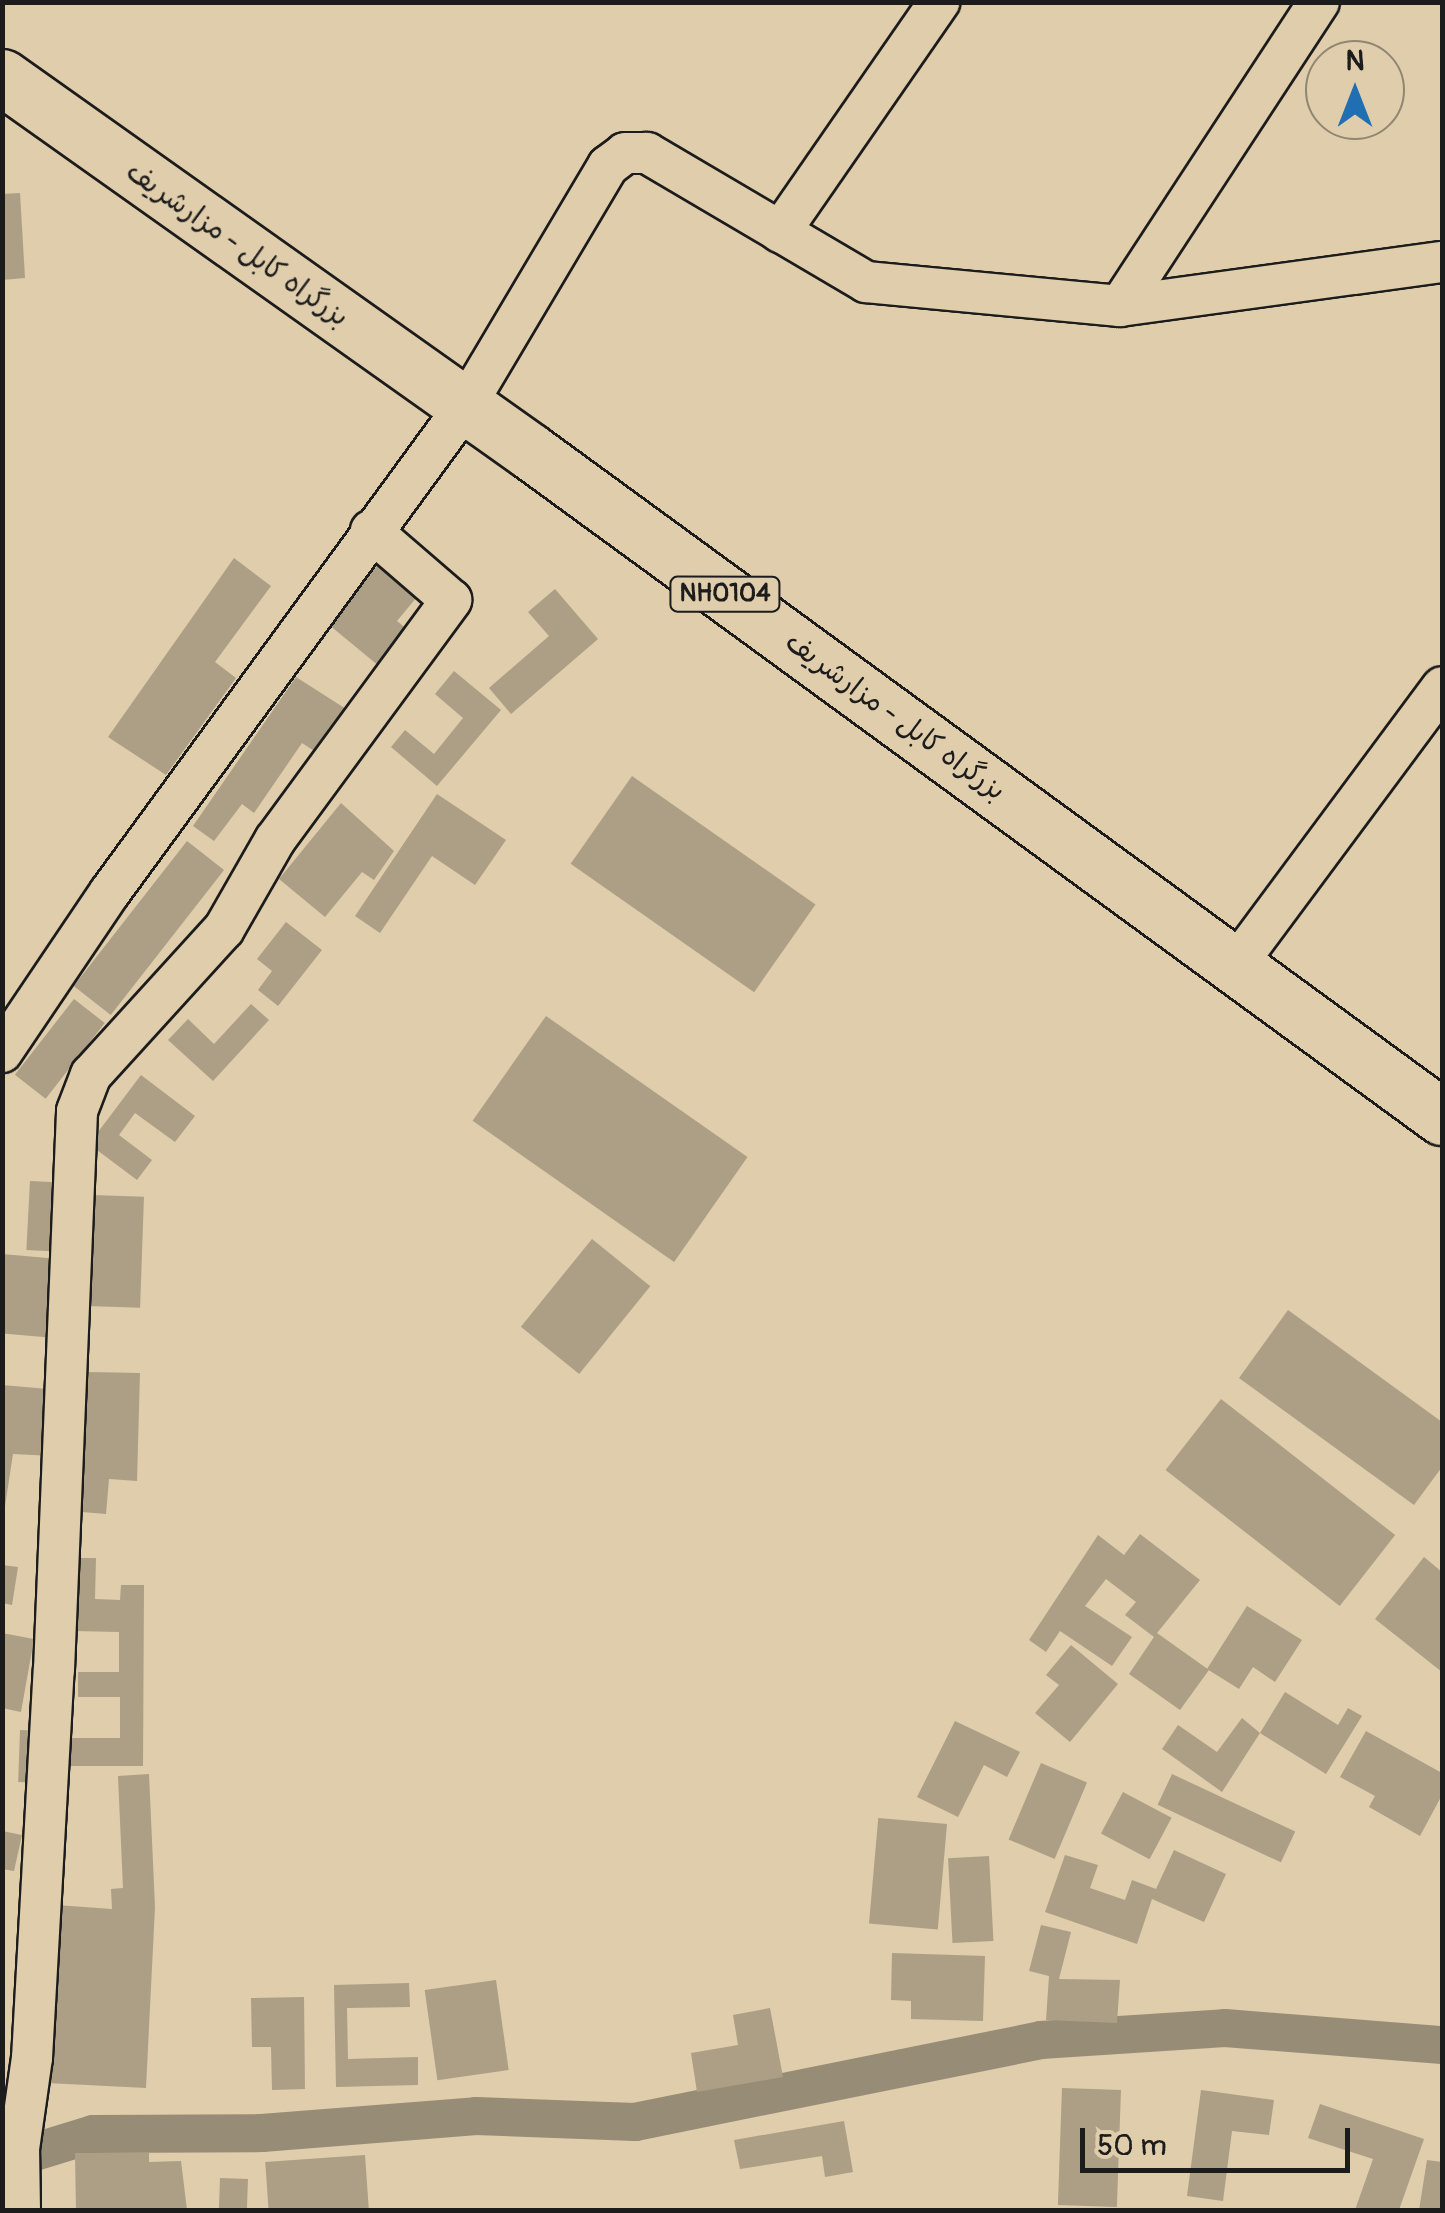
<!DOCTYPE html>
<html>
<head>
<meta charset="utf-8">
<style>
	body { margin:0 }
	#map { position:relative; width:1445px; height:2213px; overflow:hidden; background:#dfcdab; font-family:Pangolin,"Playpen Sans Arabic",sans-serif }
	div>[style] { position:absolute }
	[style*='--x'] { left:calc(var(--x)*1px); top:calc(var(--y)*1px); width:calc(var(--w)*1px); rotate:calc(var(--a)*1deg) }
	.canal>* { height:38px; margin:-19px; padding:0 19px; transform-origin:19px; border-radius:19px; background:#978c76 }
	.building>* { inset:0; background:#ac9f85; transform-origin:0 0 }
	.roads { filter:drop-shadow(2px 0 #1c1c1c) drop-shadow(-2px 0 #1c1c1c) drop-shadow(0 2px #1c1c1c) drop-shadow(0 -2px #1c1c1c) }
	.minor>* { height:40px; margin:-20px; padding:0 20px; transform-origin:20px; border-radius:20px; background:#dfcdab }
	.trunk>* { height:55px; margin:-27.5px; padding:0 27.5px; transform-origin:27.5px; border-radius:27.5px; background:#dfcdab }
	span { translate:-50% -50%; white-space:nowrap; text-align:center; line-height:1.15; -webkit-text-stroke:8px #dfcdab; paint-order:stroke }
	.shield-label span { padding:2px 8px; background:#dfcdab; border:2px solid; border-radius:8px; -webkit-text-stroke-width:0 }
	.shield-label { font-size:25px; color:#1c1c1c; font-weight:700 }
	.street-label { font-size:28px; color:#1c1c1c }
	.frame { position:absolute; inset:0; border:5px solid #1c1c1c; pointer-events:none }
	.north { position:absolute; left:1305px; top:40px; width:100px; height:100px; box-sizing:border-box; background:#dfcdab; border:2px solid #918672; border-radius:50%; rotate:0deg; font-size:28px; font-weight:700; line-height:40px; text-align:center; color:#1c1c1c }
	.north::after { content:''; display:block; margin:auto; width:35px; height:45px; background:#1f6fb2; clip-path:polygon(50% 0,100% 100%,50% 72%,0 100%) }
	.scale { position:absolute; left:1080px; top:2128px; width:270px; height:45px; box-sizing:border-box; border:5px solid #1c1c1c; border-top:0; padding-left:12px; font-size:30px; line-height:35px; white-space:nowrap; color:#1c1c1c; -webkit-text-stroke:8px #dfcdab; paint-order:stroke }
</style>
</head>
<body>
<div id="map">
	<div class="canal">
		<div style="--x:2;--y:2162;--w:95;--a:-17.1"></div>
		<div style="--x:93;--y:2134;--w:169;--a:-0.3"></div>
		<div style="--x:262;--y:2133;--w:215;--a:-4.5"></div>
		<div style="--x:476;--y:2116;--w:159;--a:2.2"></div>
		<div style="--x:635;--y:2122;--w:414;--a:-11.4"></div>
		<div style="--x:1041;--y:2040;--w:184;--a:-3.7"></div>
		<div style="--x:1225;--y:2028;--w:218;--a:4.5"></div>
	</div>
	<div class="building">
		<div style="clip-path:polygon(20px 193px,25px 278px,2px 280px,2px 194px)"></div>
		<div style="clip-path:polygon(234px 558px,271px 586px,215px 662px,236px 678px,166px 775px,108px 737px)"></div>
		<div style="clip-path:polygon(382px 560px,421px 592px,397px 621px,415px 636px,385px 671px,328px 624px)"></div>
		<div style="clip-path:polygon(555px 589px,598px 639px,511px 714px,489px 688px,549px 636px,528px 612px)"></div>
		<div style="clip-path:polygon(454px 671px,501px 710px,437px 786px,391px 747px,405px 730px,434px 754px,463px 718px,435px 694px)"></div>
		<div style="clip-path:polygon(296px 677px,357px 716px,328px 760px,302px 743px,254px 813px,242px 804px,214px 841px,193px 826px)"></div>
		<div style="left:632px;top:776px;width:224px;height:107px;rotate:35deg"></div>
		<div style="clip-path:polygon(437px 794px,506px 840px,475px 885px,432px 856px,380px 933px,355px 916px)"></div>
		<div style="clip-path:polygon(341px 803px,394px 851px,374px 880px,362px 872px,325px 917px,279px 879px)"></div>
		<div style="left:187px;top:841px;width:47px;height:184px;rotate:38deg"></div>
		<div style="clip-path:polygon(286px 922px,322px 950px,278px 1006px,258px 990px,272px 971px,257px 959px)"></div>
		<div style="left:74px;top:999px;width:39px;height:96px;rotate:38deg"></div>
		<div style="clip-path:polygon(251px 1004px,269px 1020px,213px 1081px,168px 1040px,188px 1019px,214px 1044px)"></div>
		<div style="left:546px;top:1016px;width:246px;height:128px;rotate:35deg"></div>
		<div style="clip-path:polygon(141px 1075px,195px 1116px,175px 1142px,135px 1113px,119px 1135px,152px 1160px,137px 1180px,89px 1144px)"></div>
		<div style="left:30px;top:1181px;width:40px;height:69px;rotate:3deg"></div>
		<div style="left:91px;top:1195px;width:53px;height:111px;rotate:2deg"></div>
		<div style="left:592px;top:1239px;width:75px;height:113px;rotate:39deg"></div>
		<div style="left:2px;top:1254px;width:57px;height:79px;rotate:5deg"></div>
		<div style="clip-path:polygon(1288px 1310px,1442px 1422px,1442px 1467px,1414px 1505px,1239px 1378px)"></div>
		<div style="clip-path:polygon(88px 1372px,140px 1373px,137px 1481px,109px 1479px,106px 1514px,82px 1512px)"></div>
		<div style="clip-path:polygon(2px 1385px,59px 1390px,53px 1456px,13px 1454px,5px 1506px)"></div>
		<div style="left:1221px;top:1399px;width:221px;height:90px;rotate:38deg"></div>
		<div style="clip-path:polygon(1140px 1534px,1200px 1580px,1157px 1633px,1209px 1670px,1180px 1710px,1129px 1674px,1154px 1637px,1125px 1615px,1136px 1602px,1106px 1579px,1085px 1606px,1132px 1637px,1112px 1666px,1060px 1631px,1046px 1652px,1029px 1640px,1098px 1535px,1124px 1555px)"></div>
		<div style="clip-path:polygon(1424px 1557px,1442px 1572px,1442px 1672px,1375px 1619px)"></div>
		<div style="clip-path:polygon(77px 1558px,96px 1558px,95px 1599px,120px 1600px,121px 1585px,144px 1585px,143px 1766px,64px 1766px,64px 1738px,120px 1738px,120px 1697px,78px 1697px,78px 1672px,119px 1672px,119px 1632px,74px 1631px)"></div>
		<div style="clip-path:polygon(2px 1565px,18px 1567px,12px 1605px,2px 1603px)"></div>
		<div style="clip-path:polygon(1247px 1606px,1302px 1640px,1275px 1682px,1253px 1667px,1239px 1689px,1207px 1669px)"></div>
		<div style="clip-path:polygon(2px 1633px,34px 1639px,21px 1712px,2px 1708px)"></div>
		<div style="clip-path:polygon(1071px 1645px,1118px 1684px,1070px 1742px,1035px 1713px,1059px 1685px,1046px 1675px)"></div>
		<div style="clip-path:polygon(1285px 1692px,1338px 1725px,1348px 1708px,1362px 1716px,1326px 1774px,1260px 1733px)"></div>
		<div style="clip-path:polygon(1242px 1718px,1260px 1733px,1222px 1792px,1162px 1749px,1178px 1725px,1217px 1752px)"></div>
		<div style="clip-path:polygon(955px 1721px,1020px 1752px,1007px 1777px,984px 1765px,958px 1817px,917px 1797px)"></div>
		<div style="left:20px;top:1730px;width:23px;height:52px;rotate:2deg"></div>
		<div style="clip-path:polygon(1366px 1731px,1442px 1773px,1442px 1795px,1420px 1836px,1369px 1807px,1375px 1796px,1340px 1777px)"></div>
		<div style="left:1041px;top:1763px;width:50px;height:83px;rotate:23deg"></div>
		<div style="clip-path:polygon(149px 1774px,155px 1907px,146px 2088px,47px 2083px,56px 1905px,112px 1909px,111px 1889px,123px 1888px,118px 1776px)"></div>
		<div style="left:1172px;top:1774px;width:136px;height:34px;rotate:25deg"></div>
		<div style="left:1123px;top:1792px;width:55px;height:47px;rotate:28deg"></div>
		<div style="left:947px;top:1824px;width:106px;height:69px;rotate:95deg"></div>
		<div style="clip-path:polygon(2px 1831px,22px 1835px,14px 1871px,2px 1869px)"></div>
		<div style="clip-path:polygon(1174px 1850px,1226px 1874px,1204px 1922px,1152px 1899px,1137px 1944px,1045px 1912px,1065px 1855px,1098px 1865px,1090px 1888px,1125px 1900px,1132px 1880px,1156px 1889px)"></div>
		<div style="left:989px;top:1856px;width:85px;height:41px;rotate:87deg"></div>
		<div style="clip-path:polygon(1041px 1925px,1071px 1932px,1059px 1979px,1120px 1980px,1117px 2023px,1046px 2020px,1049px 1976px,1029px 1971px)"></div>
		<div style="clip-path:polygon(892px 1953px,985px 1956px,983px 2021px,911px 2019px,911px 2001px,891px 2000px)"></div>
		<div style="left:496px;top:1980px;width:91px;height:72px;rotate:82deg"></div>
		<div style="clip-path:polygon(409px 1983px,410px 2007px,347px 2008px,348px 2059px,418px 2057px,418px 2085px,336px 2087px,334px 1985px)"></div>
		<div style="clip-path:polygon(304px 1997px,305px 2089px,272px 2090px,271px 2047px,252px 2047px,251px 1998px)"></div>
		<div style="clip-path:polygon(770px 2008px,783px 2077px,697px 2092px,691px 2053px,738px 2045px,733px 2015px)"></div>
		<div style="left:1062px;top:2088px;width:59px;height:117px;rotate:2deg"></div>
		<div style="clip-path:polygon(1201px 2090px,1274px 2100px,1269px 2135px,1232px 2131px,1223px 2201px,1187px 2196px)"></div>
		<div style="clip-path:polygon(1320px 2104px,1424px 2139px,1399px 2210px,1355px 2210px,1373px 2159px,1308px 2138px)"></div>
		<div style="clip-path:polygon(844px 2121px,853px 2172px,825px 2177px,822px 2156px,740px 2169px,734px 2140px)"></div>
		<div style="clip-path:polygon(75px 2153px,149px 2153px,149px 2162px,181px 2161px,187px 2210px,76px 2210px)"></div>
		<div style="left:365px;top:2155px;width:55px;height:100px;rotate:86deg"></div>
		<div style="clip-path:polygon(1427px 2160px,1442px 2162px,1442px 2210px,1419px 2210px)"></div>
		<div style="left:220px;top:2178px;width:28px;height:32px;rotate:2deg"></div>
	</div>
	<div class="roads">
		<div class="minor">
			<div style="--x:780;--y:232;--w:280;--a:-55.3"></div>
			<div style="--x:1120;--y:306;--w:363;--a:-56.8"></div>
			<div style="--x:1235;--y:966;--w:347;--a:-53.4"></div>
			<div style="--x:2;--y:1052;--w:193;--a:-56"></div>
			<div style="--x:110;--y:892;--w:603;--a:-53.83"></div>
			<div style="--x:466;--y:405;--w:278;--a:-59.3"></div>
			<div style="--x:608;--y:166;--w:21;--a:-37"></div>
			<div style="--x:625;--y:153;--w:22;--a:0"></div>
			<div style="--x:647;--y:153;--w:254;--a:30.5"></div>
			<div style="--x:866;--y:282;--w:255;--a:5.4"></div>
			<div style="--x:1120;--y:306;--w:325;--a:-7.8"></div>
			<div style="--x:20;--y:2210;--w:61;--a:-90.9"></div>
			<div style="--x:19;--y:2149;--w:92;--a:-81.9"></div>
			<div style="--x:32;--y:2058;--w:389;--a:-86.8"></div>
			<div style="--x:54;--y:1670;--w:559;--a:-87.64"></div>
			<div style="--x:77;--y:1111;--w:39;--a:-69"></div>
			<div style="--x:91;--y:1075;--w:197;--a:-47.7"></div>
			<div style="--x:224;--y:929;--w:103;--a:-60.2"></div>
			<div style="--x:275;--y:840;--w:298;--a:-53.7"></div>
			<div style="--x:451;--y:600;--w:106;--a:-139.2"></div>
		</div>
		<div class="trunk">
			<div style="--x:2;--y:77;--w:648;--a:35.33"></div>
			<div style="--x:531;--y:452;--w:1128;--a:36.13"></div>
		</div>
	</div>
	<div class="shield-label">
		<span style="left:725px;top:594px">NH0104</span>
	</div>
	<div class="street-label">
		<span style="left:237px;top:245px;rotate:35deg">بزرگراه کابل - مزارشریف</span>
		<span style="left:895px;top:717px;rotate:36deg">بزرگراه کابل - مزارشریف</span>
	</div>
	<div class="frame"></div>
	<div class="north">N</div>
	<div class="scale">50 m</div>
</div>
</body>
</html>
